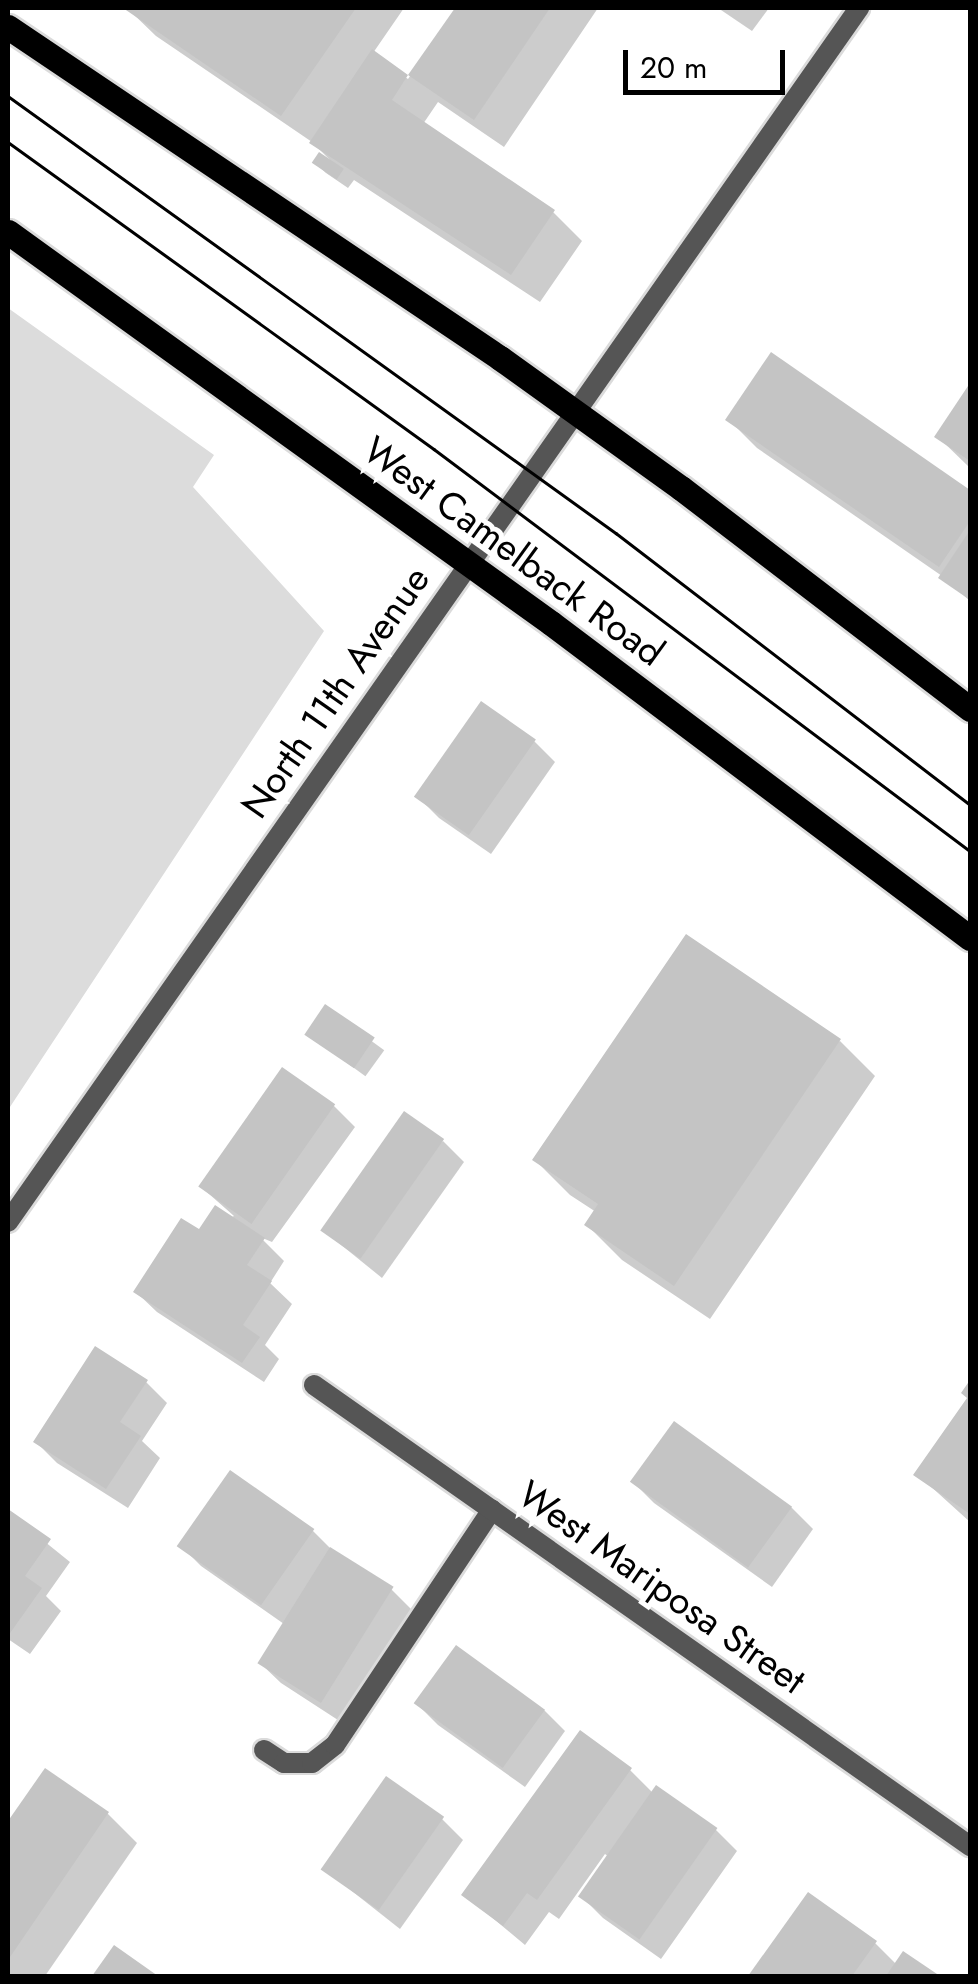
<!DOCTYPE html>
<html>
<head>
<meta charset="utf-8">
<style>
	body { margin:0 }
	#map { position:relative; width:978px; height:1984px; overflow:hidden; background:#fff; font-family:Jost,sans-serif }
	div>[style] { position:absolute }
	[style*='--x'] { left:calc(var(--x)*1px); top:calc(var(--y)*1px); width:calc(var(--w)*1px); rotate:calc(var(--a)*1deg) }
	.green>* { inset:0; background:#dcdcdc }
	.shadow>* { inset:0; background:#0003; transform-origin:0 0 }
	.building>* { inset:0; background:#c4c4c4; transform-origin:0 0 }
	.roads { filter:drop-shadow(2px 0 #dbdbdb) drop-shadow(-2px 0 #dbdbdb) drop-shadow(0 2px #dbdbdb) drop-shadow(0 -2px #dbdbdb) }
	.service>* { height:20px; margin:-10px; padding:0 10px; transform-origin:10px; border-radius:10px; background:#555 }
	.minor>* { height:20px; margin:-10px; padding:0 10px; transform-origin:10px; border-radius:10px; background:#555 }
	.tertiary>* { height:20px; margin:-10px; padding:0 10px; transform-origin:10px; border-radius:10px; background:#555 }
	.primary>* { height:25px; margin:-12.5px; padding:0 12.5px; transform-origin:12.5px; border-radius:12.5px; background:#000 }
	.tram>* { height:2.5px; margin:-1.25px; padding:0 1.25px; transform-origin:1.25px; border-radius:1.25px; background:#000 }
	span { translate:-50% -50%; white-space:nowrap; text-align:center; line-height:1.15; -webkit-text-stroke:10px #fff; paint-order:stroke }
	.street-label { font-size:38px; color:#000 }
	.frame { position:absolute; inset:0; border:10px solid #000; pointer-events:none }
	.scale { position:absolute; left:623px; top:50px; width:162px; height:45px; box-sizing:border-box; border:5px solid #000; border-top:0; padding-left:12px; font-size:30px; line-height:35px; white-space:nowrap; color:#000; -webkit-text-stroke:8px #fff; paint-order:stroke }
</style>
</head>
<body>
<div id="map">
	<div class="green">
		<div style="clip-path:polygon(8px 308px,214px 455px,193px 487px,324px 631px,8px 1110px)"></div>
	</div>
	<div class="shadow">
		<div style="clip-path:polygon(127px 8px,404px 8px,373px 53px,408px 79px,456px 8px,598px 8px,504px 147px,438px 102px,423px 124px,553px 212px,582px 241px,540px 302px,354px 180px,348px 188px,326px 173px,315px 163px,330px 160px,312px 142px,156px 36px)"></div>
		<div style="clip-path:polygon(718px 8px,769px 8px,752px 31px)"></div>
		<div style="clip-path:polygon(772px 355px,970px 493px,970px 601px,942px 576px,757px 448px,728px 419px)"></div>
		<div style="clip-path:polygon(970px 387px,970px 468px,937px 436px)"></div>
		<div style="clip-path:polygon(534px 741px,555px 762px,491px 854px,439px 818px,418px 797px)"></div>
		<div style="left:326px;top:1008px;width:72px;height:32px;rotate:36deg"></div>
		<div style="clip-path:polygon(840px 1041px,875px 1076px,710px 1319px,622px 1260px,587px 1225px,596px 1212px,570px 1195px,535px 1160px)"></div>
		<div style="clip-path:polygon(282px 1070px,334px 1106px,355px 1127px,272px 1242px,260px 1237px,284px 1261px,270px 1283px,292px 1304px,265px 1345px,279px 1359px,264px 1382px,157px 1312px,136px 1292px,199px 1233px,234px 1216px,200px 1186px)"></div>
		<div style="clip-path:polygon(443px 1141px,464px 1162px,382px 1278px,324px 1231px)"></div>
		<div style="clip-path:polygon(146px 1382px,167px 1403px,142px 1441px,160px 1458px,128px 1508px,57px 1463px,36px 1442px)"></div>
		<div style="clip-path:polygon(970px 1384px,970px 1522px,917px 1474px,970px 1398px,964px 1393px)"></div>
		<div style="clip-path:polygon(675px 1425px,792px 1508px,813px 1529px,772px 1587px,654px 1503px,633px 1482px)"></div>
		<div style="clip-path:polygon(8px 1512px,70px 1562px,46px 1596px,61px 1611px,30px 1654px,8px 1639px)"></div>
		<div style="clip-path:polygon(313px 1531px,335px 1553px,391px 1589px,412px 1610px,341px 1722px,281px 1683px,260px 1663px,284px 1624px,201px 1566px,180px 1545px)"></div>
		<div style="clip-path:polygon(417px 1704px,544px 1710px,565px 1731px,525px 1787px,438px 1725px)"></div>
		<div style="clip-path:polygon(630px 1770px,653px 1793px,716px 1830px,737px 1851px,661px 1959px,603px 1918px,582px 1897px,609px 1857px,605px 1854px,559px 1919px,549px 1912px,525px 1945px,464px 1894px)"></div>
		<div style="clip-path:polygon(45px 1771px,108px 1814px,137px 1843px,45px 1976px,8px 1976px,8px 1826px)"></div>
		<div style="clip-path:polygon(442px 1819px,463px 1840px,400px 1929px,324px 1869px)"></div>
		<div style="clip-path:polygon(808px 1895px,875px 1943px,897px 1965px,904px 1955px,935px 1976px,752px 1976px)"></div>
	</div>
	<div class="building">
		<div style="clip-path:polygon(123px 8px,356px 8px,281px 116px)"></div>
		<div style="clip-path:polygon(455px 8px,550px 8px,474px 120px,408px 75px)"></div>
		<div style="clip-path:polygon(372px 49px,408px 75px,392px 100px,555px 210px,511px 275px,309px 143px)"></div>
		<div style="left:319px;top:152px;width:30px;height:13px;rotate:34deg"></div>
		<div style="clip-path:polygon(771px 352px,970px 490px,970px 521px,939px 567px,725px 420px)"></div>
		<div style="clip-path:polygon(970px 383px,970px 461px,934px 437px)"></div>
		<div style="clip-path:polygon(970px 530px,970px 600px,938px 578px)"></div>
		<div style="left:481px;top:701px;width:67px;height:117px;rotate:35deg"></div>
		<div style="clip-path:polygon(686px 934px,841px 1039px,674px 1286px,584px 1225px,598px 1204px,532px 1160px)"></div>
		<div style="left:325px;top:1004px;width:60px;height:37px;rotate:34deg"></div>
		<div style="left:282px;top:1067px;width:65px;height:146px;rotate:35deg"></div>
		<div style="left:404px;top:1111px;width:49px;height:146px;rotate:35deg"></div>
		<div style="clip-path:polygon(215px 1205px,265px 1238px,247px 1265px,272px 1281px,243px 1325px,260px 1337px,242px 1363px,133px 1292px,181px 1218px,199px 1229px)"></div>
		<div style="clip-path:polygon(95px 1346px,148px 1380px,120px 1422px,141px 1436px,106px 1489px,33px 1442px)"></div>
		<div style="clip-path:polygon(970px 1380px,970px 1514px,913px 1475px,967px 1398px,961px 1393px)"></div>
		<div style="left:674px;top:1421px;width:146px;height:75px;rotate:36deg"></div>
		<div style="left:230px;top:1470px;width:103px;height:93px;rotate:35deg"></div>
		<div style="clip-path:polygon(8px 1509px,51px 1539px,25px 1576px,42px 1588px,8px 1636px)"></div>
		<div style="left:330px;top:1547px;width:75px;height:137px;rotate:32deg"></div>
		<div style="left:456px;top:1645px;width:110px;height:72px;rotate:36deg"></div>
		<div style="clip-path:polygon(580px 1730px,632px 1768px,537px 1900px,527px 1893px,503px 1926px,461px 1895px)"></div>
		<div style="clip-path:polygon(45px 1768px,109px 1812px,8px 1960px,8px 1821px)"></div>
		<div style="left:386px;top:1776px;width:71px;height:114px;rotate:35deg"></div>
		<div style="left:656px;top:1785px;width:75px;height:136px;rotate:35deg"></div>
		<div style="clip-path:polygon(808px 1892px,877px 1941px,852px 1976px,748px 1976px)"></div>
		<div style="clip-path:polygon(114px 1945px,158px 1976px,92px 1976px)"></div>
		<div style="clip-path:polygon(903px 1951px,940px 1976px,886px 1976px)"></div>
	</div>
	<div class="roads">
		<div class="service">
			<div style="--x:264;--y:1750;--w:24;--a:33"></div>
			<div style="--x:284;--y:1763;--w:28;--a:0"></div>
			<div style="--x:312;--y:1763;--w:29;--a:-38"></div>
			<div style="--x:335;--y:1745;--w:283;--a:-56.3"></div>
		</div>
		<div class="minor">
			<div style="--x:314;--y:1385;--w:802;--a:35.1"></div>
		</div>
		<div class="tertiary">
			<div style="--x:8;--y:1222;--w:1483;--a:-54.97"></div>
		</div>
		<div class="primary">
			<div style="--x:8;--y:27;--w:593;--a:33.93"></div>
			<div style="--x:500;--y:358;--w:223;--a:35.7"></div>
			<div style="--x:681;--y:488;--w:364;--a:37.4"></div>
			<div style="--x:8;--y:232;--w:669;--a:35.76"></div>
			<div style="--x:551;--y:623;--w:524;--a:36.94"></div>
		</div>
	</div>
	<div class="tram">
		<div style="--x:8;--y:96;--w:749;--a:35.71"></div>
		<div style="--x:616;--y:533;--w:446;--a:37.5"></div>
		<div style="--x:8;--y:142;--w:525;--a:35.78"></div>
		<div style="--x:434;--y:449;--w:670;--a:36.87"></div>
	</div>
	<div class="street-label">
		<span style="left:514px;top:551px;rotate:36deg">West Camelback Road</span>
		<span style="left:335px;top:692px;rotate:-55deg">North 11th Avenue</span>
		<span style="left:662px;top:1587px;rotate:35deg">West Mariposa Street</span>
	</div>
	<div class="frame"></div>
	<div class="scale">20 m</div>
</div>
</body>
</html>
